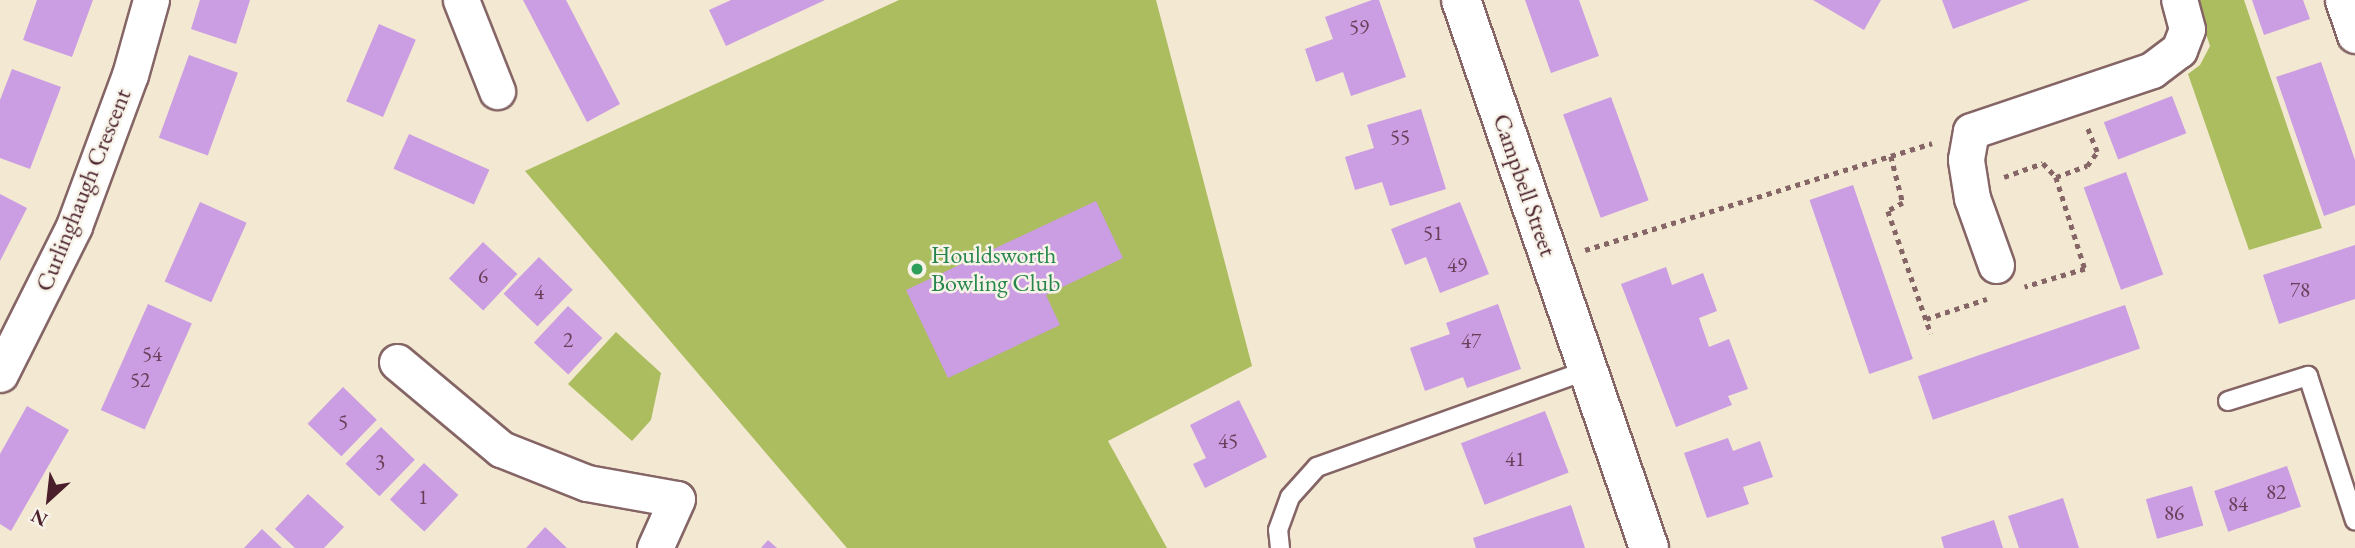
<!DOCTYPE html>
<html>
<head>
<meta charset="utf-8">
<style>
	body { margin:0 }
	#map { position:relative; width:2355px; height:548px; overflow:hidden; background:#f3e8d2; font-family:"EB Garamond",serif }
	div>[style] { position:absolute }
	[style*='--x'] { left:calc(var(--x)*1px); top:calc(var(--y)*1px); width:calc(var(--w)*1px); rotate:calc(var(--a)*1deg) }
	.green>* { inset:0; background:#acbd60 }
	.building>* { inset:0; background:#cb9de2; transform-origin:0 0 }
	.path>* { height:4.5px; margin-top:-2.25px; transform-origin:0; background:repeating-linear-gradient(90deg,#856565 0 5px,transparent 0 10px) }
	.roads { filter:drop-shadow(2px 0 #856565) drop-shadow(-2px 0 #856565) drop-shadow(0 2px #856565) drop-shadow(0 -2px #856565) }
	.service>* { height:18px; margin:-9px; padding:0 9px; transform-origin:9px; border-radius:9px; background:#fff }
	.minor>* { height:35px; margin:-17.5px; padding:0 17.5px; transform-origin:17.5px; border-radius:17.5px; background:#fff }
	.tertiary>* { height:38px; margin:-19px; padding:0 19px; transform-origin:19px; border-radius:19px; background:#fff }
	.dots>* { width:19px; height:19px; translate:-50% -50%; box-sizing:border-box; border:4px solid #f7f3e8; border-radius:50% }
	span { translate:-50% -50%; white-space:nowrap; text-align:center; line-height:1.15; -webkit-text-stroke:5px #f7f3e8; paint-order:stroke }
	.number-label { font-size:21px; color:#6a3e59 }
	.number-label span { -webkit-text-stroke-width:0 }
	.street-label { font-size:24px; color:#4a1f2b }
	.leisure-label { font-size:24px; color:#27864d }
	.left { translate:0 -50%; text-align:left }
	.north { position:absolute; left:14px; top:464px; width:70px; height:70px; -webkit-text-stroke:5px #f7f3e8; paint-order:stroke; rotate:207deg; font-size:19px; font-weight:700; line-height:28px; text-align:center; color:#4a1f2b }
	.north::after { content:''; display:block; margin:auto; width:24px; height:32px; background:#4a1f2b; clip-path:polygon(50% 0,100% 100%,50% 72%,0 100%) }
</style>
</head>
<body>
<div id="map">
	<div class="green">
		<div style="clip-path:polygon(899px 0,1156px 0,1252px 366px,1108px 441px,1167px 548px,847px 548px,525px 171px)"></div>
		<div style="clip-path:polygon(2195px 0,2244px 0,2322px 228px,2249px 250px,2188px 74px,2200px 65px,2210px 46px)"></div>
		<div style="clip-path:polygon(616px 332px,661px 373px,651px 420px,632px 441px,568px 384px)"></div>
	</div>
	<div class="building">
		<div style="clip-path:polygon(37px 0,93px 0,72px 57px,23px 40px)"></div>
		<div style="clip-path:polygon(200px 0,250px 0,236px 44px,191px 29px)"></div>
		<div style="clip-path:polygon(523px 0,566px 0,620px 104px,587px 122px)"></div>
		<div style="clip-path:polygon(731px 0,825px 0,726px 46px,709px 10px)"></div>
		<div style="clip-path:polygon(1372px 0,1379px 0,1406px 77px,1351px 96px,1343px 72px,1316px 82px,1305px 49px,1333px 39px,1325px 17px)"></div>
		<div style="clip-path:polygon(1525px 0,1579px 0,1599px 56px,1551px 73px)"></div>
		<div style="clip-path:polygon(1813px 0,1881px 0,1864px 30px)"></div>
		<div style="clip-path:polygon(1942px 0,2030px 0,1953px 29px)"></div>
		<div style="clip-path:polygon(2252px 0,2303px 0,2310px 19px,2264px 35px)"></div>
		<div style="left:379px;top:24px;width:40px;height:84px;rotate:23deg"></div>
		<div style="left:189px;top:55px;width:52px;height:88px;rotate:20deg"></div>
		<div style="clip-path:polygon(2321px 62px,2355px 160px,2355px 205px,2324px 216px,2276px 77px)"></div>
		<div style="clip-path:polygon(12px 69px,61px 87px,30px 169px,0 158px,0 100px)"></div>
		<div style="left:2172px;top:96px;width:40px;height:73px;rotate:69deg"></div>
		<div style="left:1611px;top:97px;width:110px;height:51px;rotate:70deg"></div>
		<div style="clip-path:polygon(1421px 109px,1446px 189px,1390px 206px,1382px 182px,1355px 190px,1345px 157px,1374px 148px,1367px 125px)"></div>
		<div style="left:409px;top:134px;width:88px;height:38px;rotate:24deg"></div>
		<div style="left:2126px;top:172px;width:109px;height:45px;rotate:70deg"></div>
		<div style="left:1853px;top:185px;width:184px;height:46px;rotate:71deg"></div>
		<div style="clip-path:polygon(0 194px,27px 208px,0 261px)"></div>
		<div style="clip-path:polygon(1096px 201px,1123px 258px,1046px 295px,1060px 325px,948px 378px,906px 290px)"></div>
		<div style="left:200px;top:202px;width:51px;height:87px;rotate:24deg"></div>
		<div style="clip-path:polygon(1460px 202px,1489px 274px,1440px 293px,1426px 257px,1405px 265px,1391px 229px)"></div>
		<div style="left:483px;top:242px;width:47px;height:50px;rotate:43deg"></div>
		<div style="clip-path:polygon(2355px 245px,2355px 299px,2279px 324px,2263px 275px)"></div>
		<div style="left:539px;top:257px;width:47px;height:51px;rotate:44deg"></div>
		<div style="clip-path:polygon(1666px 267px,1672px 285px,1703px 273px,1717px 311px,1699px 318px,1709px 347px,1729px 339px,1748px 389px,1728px 396px,1732px 405px,1676px 427px,1621px 284px)"></div>
		<div style="left:148px;top:304px;width:48px;height:116px;rotate:24deg"></div>
		<div style="clip-path:polygon(1498px 304px,1521px 369px,1467px 388px,1463px 377px,1425px 391px,1410px 348px,1450px 334px,1446px 323px)"></div>
		<div style="left:2125px;top:305px;width:46px;height:219px;rotate:71deg"></div>
		<div style="left:568px;top:306px;width:47px;height:50px;rotate:43deg"></div>
		<div style="left:343px;top:387px;width:47px;height:51px;rotate:44deg"></div>
		<div style="clip-path:polygon(1239px 400px,1267px 457px,1205px 488px,1193px 464px,1206px 458px,1190px 425px)"></div>
		<div style="clip-path:polygon(27px 406px,69px 430px,11px 531px,0 524px,0 454px)"></div>
		<div style="left:1545px;top:411px;width:66px;height:90px;rotate:69deg"></div>
		<div style="left:381px;top:427px;width:47px;height:51px;rotate:44deg"></div>
		<div style="clip-path:polygon(1728px 438px,1733px 451px,1760px 441px,1773px 477px,1743px 487px,1749px 504px,1707px 518px,1684px 453px)"></div>
		<div style="left:424px;top:463px;width:47px;height:50px;rotate:43deg"></div>
		<div style="left:2287px;top:466px;width:43px;height:77px;rotate:71deg"></div>
		<div style="left:2192px;top:486px;width:41px;height:48px;rotate:74deg"></div>
		<div style="clip-path:polygon(308px 494px,344px 527px,324px 548px,295px 548px,275px 529px)"></div>
		<div style="clip-path:polygon(2063px 498px,2079px 548px,2019px 548px,2008px 516px)"></div>
		<div style="clip-path:polygon(1571px 505px,1585px 548px,1476px 548px,1473px 538px)"></div>
		<div style="clip-path:polygon(1994px 520px,2003px 548px,1944px 548px,1941px 537px)"></div>
		<div style="clip-path:polygon(545px 527px,567px 548px,526px 548px)"></div>
		<div style="clip-path:polygon(262px 529px,282px 548px,244px 548px)"></div>
		<div style="clip-path:polygon(768px 540px,777px 548px,761px 548px)"></div>
	</div>
	<div class="path">
		<div style="--x:1891;--y:156;--w:49;--a:75.7"></div>
		<div style="--x:1903;--y:203;--w:17;--a:152"></div>
		<div style="--x:1888;--y:211;--w:130;--a:70.7"></div>
		<div style="--x:2004;--y:177;--w:41;--a:-19.7"></div>
		<div style="--x:2043;--y:163;--w:19;--a:47"></div>
		<div style="--x:2056;--y:177;--w:96;--a:72.5"></div>
		<div style="--x:2085;--y:269;--w:63;--a:163.3"></div>
		<div style="--x:2056;--y:177;--w:33;--a:-20"></div>
		<div style="--x:2087;--y:166;--w:17;--a:-54"></div>
		<div style="--x:2097;--y:152;--w:27;--a:-112"></div>
		<div style="--x:1585;--y:250;--w:363;--a:-17.1"></div>
		<div style="--x:1926;--y:319;--w:64;--a:-18.2"></div>
	</div>
	<div class="roads">
		<div class="service">
			<div style="--x:2228;--y:401;--w:84;--a:-17.4"></div>
			<div style="--x:2308;--y:376;--w:152;--a:72"></div>
			<div style="--x:1280;--y:548;--w:18;--a:-96"></div>
			<div style="--x:1278;--y:530;--w:35;--a:-70"></div>
			<div style="--x:1290;--y:497;--w:40;--a:-48"></div>
			<div style="--x:1317;--y:467;--w:288;--a:-19.7"></div>
		</div>
		<div class="minor">
			<div style="--x:461;--y:0;--w:98;--a:68.4"></div>
			<div style="--x:2343;--y:0;--w:37;--a:71"></div>
			<div style="--x:1996;--y:265;--w:71;--a:-109.7"></div>
			<div style="--x:1972;--y:198;--w:39;--a:-99"></div>
			<div style="--x:1966;--y:159;--w:28;--a:-80"></div>
			<div style="--x:1971;--y:131;--w:191;--a:-18.6"></div>
			<div style="--x:2152;--y:70;--w:34;--a:-37"></div>
			<div style="--x:2179;--y:50;--w:22;--a:-69"></div>
			<div style="--x:2187;--y:29;--w:30;--a:-105"></div>
			<div style="--x:397;--y:362;--w:136;--a:39.9"></div>
			<div style="--x:501;--y:449;--w:92;--a:21.6"></div>
			<div style="--x:587;--y:483;--w:91;--a:10.1"></div>
			<div style="--x:677;--y:499;--w:54;--a:114.2"></div>
			<div style="--x:0;--y:374;--w:165;--a:-63.4"></div>
			<div style="--x:74;--y:226;--w:161;--a:-69.7"></div>
			<div style="--x:130;--y:75;--w:78;--a:-74.4"></div>
		</div>
		<div class="tertiary">
			<div style="--x:1461;--y:0;--w:579;--a:71.06"></div>
		</div>
	</div>
	<div class="dots">
		<div style="left:917px;top:269px;background:#2e9e5b"></div>
	</div>
	<div class="number-label">
		<span style="left:1359px;top:27px">59</span>
		<span style="left:1400px;top:137px">55</span>
		<span style="left:1433px;top:233px">51</span>
		<span style="left:1457px;top:265px">49</span>
		<span style="left:483px;top:276px">6</span>
		<span style="left:2300px;top:290px">78</span>
		<span style="left:539px;top:292px">4</span>
		<span style="left:568px;top:340px">2</span>
		<span style="left:1471px;top:341px">47</span>
		<span style="left:152px;top:354px">54</span>
		<span style="left:140px;top:380px">52</span>
		<span style="left:343px;top:422px">5</span>
		<span style="left:1228px;top:441px">45</span>
		<span style="left:1515px;top:459px">41</span>
		<span style="left:380px;top:462px">3</span>
		<span style="left:2276px;top:492px">82</span>
		<span style="left:423px;top:497px">1</span>
		<span style="left:2238px;top:504px">84</span>
		<span style="left:2174px;top:513px">86</span>
	</div>
	<div class="street-label">
		<span style="left:1525px;top:185px;rotate:71deg">Campbell Street</span>
		<span style="left:83px;top:190px;rotate:-68deg">Curlinghaugh Crescent</span>
	</div>
	<div class="leisure-label">
		<span class="left" style="left:931px;top:269px">Houldsworth<br>Bowling Club</span>
	</div>
	<div class="north">N</div>
</div>
</body>
</html>
